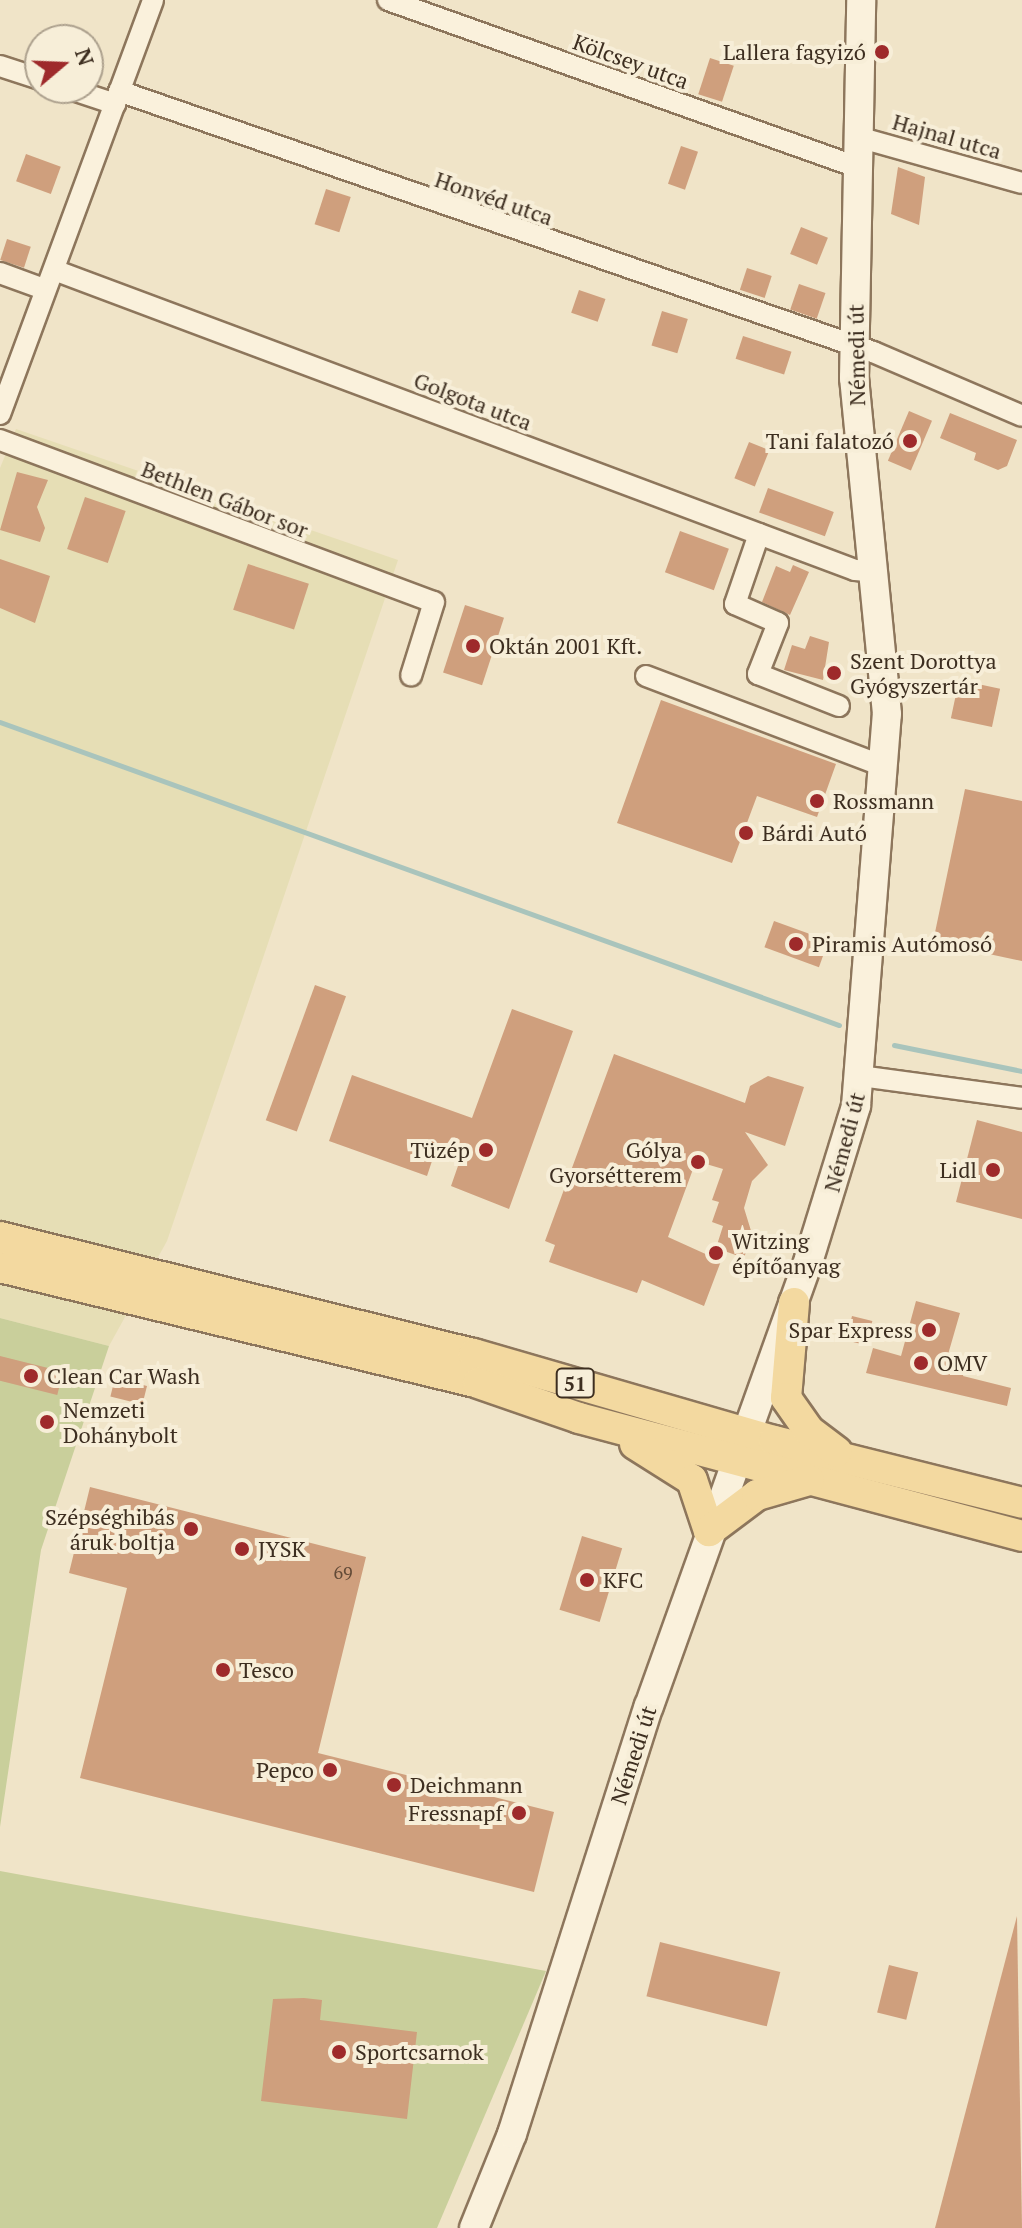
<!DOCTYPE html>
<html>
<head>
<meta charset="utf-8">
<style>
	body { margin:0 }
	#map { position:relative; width:1022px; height:2228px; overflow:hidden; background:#f0e4c8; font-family:"PT Serif",serif }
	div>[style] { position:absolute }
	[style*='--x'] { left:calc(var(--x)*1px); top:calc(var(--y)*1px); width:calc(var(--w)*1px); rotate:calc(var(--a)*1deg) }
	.farmland>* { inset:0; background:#e6deb5 }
	.green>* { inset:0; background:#c9cf9b }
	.stream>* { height:5px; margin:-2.5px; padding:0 2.5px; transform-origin:2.5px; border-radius:2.5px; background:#a9c4bc }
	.building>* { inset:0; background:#cf9f7d; transform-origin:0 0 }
	.roads { filter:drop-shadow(2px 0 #8d765c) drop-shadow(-2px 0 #8d765c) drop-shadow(0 2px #8d765c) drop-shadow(0 -2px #8d765c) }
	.street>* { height:20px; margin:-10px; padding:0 10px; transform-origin:10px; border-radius:10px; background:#faf1dc }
	.secondary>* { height:28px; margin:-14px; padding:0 14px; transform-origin:14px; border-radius:14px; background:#faf1dc }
	.primary>* { height:30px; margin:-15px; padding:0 15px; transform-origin:15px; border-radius:15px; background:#f3d9a0 }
	.dots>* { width:22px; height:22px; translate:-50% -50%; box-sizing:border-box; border:4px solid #f7eed8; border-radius:50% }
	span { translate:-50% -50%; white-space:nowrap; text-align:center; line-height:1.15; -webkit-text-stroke:8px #f7eed8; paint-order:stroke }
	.number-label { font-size:18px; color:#624a37 }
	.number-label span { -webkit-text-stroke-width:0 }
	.shield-label span { padding:2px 6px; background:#f7eed8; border:2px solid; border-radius:6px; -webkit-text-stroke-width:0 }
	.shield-label { font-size:20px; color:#3d2e20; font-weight:700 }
	.poi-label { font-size:22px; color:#3d2e20 }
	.right { translate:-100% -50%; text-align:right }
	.left { translate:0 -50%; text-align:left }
	.street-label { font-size:22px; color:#3d2e20 }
	.north { position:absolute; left:24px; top:24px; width:80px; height:80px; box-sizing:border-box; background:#f7eed8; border:2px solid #ada18e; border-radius:50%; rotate:71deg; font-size:22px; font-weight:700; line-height:32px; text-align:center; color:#3d2e20 }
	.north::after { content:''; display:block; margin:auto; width:28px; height:36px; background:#9e2a2b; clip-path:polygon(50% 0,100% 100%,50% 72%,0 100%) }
</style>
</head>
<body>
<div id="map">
	<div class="farmland">
		<div style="clip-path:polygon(16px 429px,398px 560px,167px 1241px,109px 1346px,0 1318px,0 468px)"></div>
	</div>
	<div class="green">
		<div style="clip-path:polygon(0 1318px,109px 1346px,41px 1550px,0 1827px)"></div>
		<div style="clip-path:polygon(0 1871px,546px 1971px,437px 2228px,0 2228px)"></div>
	</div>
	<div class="stream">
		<div style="--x:0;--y:722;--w:892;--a:19.86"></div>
		<div style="--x:894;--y:1045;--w:131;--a:11.5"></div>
	</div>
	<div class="building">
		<div style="left:710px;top:58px;width:25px;height:38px;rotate:18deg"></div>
		<div style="left:681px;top:146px;width:18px;height:40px;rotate:19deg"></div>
		<div style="left:26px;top:154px;width:37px;height:29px;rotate:20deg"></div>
		<div style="clip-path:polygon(898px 167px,925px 177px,919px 225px,891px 214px)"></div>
		<div style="left:326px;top:189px;width:26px;height:37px;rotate:18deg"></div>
		<div style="left:801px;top:227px;width:29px;height:29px;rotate:22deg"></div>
		<div style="left:7px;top:239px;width:25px;height:22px;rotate:18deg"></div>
		<div style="left:747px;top:268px;width:26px;height:23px;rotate:18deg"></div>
		<div style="left:799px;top:284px;width:28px;height:27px;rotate:19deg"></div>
		<div style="left:579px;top:290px;width:28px;height:24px;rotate:19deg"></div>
		<div style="left:662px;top:311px;width:27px;height:36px;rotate:17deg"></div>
		<div style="left:743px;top:336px;width:51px;height:24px;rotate:18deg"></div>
		<div style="left:909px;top:411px;width:25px;height:54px;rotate:23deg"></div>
		<div style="clip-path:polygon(950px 413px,1017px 440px,1007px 466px,998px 470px,974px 460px,976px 453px,940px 438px)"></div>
		<div style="left:749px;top:442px;width:22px;height:39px;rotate:22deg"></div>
		<div style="clip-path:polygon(17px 472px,48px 480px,37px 507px,45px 528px,40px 542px,0 530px)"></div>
		<div style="left:768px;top:488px;width:70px;height:26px;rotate:20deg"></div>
		<div style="left:85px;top:497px;width:43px;height:55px;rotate:19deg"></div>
		<div style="left:680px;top:531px;width:52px;height:44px;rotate:20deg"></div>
		<div style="clip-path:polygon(0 559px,50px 576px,35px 623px,0 608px)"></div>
		<div style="left:248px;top:564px;width:64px;height:48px;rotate:18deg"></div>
		<div style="clip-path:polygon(793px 565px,809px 572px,790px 615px,762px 602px,776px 566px,790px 572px)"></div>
		<div style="left:465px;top:605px;width:41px;height:71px;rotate:18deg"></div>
		<div style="clip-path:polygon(810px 636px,829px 642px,823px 680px,784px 670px,792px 645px,805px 649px)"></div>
		<div style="left:959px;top:680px;width:42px;height:39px;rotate:12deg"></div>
		<div style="clip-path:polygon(661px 700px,836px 764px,817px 817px,757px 796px,732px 863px,617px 823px)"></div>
		<div style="clip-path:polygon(965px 789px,1022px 801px,1022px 961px,933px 942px)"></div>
		<div style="left:774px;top:921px;width:58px;height:28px;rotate:20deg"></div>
		<div style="left:315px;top:985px;width:33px;height:144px;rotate:20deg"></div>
		<div style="clip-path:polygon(512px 1009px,573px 1031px,509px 1209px,451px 1186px,459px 1163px,434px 1155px,427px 1176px,329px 1141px,352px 1075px,472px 1118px)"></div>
		<div style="clip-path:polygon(614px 1054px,745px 1103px,750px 1086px,768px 1076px,804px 1087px,785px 1146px,745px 1132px,768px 1165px,752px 1181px,744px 1208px,752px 1234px,744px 1258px,716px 1248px,723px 1226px,712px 1222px,719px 1202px,712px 1200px,723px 1169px,696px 1161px,668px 1237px,721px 1261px,704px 1306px,642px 1280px,637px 1293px,549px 1262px,555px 1245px,545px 1241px)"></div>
		<div style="clip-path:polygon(977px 1120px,1022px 1132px,1022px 1219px,956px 1202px)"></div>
		<div style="clip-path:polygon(916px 1301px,960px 1313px,947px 1358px,966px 1363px,963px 1376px,1011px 1388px,1007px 1406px,866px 1373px,873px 1348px,901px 1356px)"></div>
		<div style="left:852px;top:1316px;width:21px;height:25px;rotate:14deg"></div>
		<div style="left:0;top:1356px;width:65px;height:24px;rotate:14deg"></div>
		<div style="left:115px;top:1378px;width:33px;height:19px;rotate:14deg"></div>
		<div style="clip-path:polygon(90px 1487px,366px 1557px,318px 1753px,554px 1812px,534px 1892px,80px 1778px,127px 1588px,69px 1573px)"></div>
		<div style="left:582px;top:1536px;width:42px;height:77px;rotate:17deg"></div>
		<div style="clip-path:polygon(1017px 1916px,1022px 2228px,935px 2228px)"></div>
		<div style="left:660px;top:1942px;width:124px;height:56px;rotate:14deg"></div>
		<div style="left:889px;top:1965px;width:30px;height:49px;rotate:14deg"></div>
		<div style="clip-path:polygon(304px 1998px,322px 2000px,320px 2020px,417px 2032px,407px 2119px,261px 2101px,273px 1999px)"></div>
	</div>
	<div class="roads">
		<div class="street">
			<div style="--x:388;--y:0;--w:499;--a:19.6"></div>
			<div style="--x:0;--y:66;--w:42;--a:18"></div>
			<div style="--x:67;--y:88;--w:51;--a:18.4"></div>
			<div style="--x:119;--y:91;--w:798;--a:19.09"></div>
			<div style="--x:873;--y:352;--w:162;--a:23.2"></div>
			<div style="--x:858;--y:137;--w:170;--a:15.7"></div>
			<div style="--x:54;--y:270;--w:855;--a:20.53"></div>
			<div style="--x:855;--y:570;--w:21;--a:5"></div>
			<div style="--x:0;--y:273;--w:47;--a:20"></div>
			<div style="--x:0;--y:414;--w:441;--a:-69.7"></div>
			<div style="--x:0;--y:440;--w:463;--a:20.5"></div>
			<div style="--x:434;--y:602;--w:77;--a:107.3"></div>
			<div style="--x:759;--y:534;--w:74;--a:108.9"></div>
			<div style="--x:735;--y:604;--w:47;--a:23.8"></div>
			<div style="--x:778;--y:623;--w:55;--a:111.4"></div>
			<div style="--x:758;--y:674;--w:87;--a:21.6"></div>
			<div style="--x:646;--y:676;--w:256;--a:20.8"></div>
			<div style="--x:860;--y:1076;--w:163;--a:7.7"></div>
		</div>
		<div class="secondary">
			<div style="--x:474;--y:2228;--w:101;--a:-68"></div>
			<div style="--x:512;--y:2134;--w:449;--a:-72.3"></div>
			<div style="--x:649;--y:1706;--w:475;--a:-70.3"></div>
			<div style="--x:809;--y:1259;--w:160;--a:-72.9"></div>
			<div style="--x:856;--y:1106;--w:393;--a:-85.5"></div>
			<div style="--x:887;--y:714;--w:338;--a:-95.6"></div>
			<div style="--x:854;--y:378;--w:378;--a:-88.9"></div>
		</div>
		<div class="primary">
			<div style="--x:0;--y:1237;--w:488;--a:13.9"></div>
			<div style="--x:474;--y:1354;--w:312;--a:16.2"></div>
			<div style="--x:774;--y:1441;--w:256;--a:14"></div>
			<div style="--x:0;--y:1267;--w:492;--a:13.6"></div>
			<div style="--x:478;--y:1383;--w:107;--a:19.1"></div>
			<div style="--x:579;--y:1418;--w:458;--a:14.9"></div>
			<div style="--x:794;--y:1303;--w:95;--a:94.8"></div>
			<div style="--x:786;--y:1398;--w:39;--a:55"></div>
			<div style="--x:808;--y:1430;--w:36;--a:37"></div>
			<div style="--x:635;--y:1444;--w:67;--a:32.3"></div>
			<div style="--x:692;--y:1480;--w:54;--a:71.6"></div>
			<div style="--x:709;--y:1531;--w:60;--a:-36.9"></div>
			<div style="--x:757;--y:1495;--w:54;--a:-16.1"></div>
		</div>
	</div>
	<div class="dots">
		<div style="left:882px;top:52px;background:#9e2a2b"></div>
		<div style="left:910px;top:441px;background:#9e2a2b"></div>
		<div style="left:473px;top:646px;background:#9e2a2b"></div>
		<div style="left:834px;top:673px;background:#9e2a2b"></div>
		<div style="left:817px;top:801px;background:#9e2a2b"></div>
		<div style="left:746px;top:833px;background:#9e2a2b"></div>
		<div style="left:796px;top:944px;background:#9e2a2b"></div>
		<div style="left:486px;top:1150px;background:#9e2a2b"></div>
		<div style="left:698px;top:1162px;background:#9e2a2b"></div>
		<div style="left:993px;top:1170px;background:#9e2a2b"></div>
		<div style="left:716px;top:1253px;background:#9e2a2b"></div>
		<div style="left:929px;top:1330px;background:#9e2a2b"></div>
		<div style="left:921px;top:1363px;background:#9e2a2b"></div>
		<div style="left:31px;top:1376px;background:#9e2a2b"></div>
		<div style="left:47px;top:1422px;background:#9e2a2b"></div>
		<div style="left:191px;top:1529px;background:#9e2a2b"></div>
		<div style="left:242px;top:1549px;background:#9e2a2b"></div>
		<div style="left:587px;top:1580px;background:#9e2a2b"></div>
		<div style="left:223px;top:1670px;background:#9e2a2b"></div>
		<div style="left:330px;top:1770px;background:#9e2a2b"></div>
		<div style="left:394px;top:1785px;background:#9e2a2b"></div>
		<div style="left:519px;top:1813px;background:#9e2a2b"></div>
		<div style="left:339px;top:2052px;background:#9e2a2b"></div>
	</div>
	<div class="number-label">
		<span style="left:343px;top:1572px">69</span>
	</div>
	<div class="shield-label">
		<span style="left:575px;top:1383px">51</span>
	</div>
	<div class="poi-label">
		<span class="right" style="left:866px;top:52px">Lallera fagyizó</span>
		<span class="right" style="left:894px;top:441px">Tani falatozó</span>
		<span class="left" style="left:489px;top:646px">Oktán 2001 Kft.</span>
		<span class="left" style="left:850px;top:673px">Szent Dorottya<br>Gyógyszertár</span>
		<span class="left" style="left:833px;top:801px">Rossmann</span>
		<span class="left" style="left:762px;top:833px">Bárdi Autó</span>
		<span class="left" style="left:812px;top:944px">Piramis Autómosó</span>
		<span class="right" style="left:682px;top:1162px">Gólya<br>Gyorsétterem</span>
		<span class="right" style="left:470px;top:1150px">Tüzép</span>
		<span class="right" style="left:977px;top:1170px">Lidl</span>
		<span class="left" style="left:732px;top:1253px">Witzing<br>építőanyag</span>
		<span class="right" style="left:913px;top:1330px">Spar Express</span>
		<span class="left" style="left:937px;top:1363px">OMV</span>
		<span class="left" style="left:47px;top:1376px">Clean Car Wash</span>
		<span class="left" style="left:63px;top:1422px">Nemzeti<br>Dohánybolt</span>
		<span class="right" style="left:175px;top:1529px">Szépséghibás<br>áruk boltja</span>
		<span class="left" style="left:258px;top:1549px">JYSK</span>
		<span class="left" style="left:603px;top:1580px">KFC</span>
		<span class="left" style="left:239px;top:1670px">Tesco</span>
		<span class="right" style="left:314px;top:1770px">Pepco</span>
		<span class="left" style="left:410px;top:1785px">Deichmann</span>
		<span class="right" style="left:503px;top:1813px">Fressnapf</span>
		<span class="left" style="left:355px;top:2052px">Sportcsarnok</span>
	</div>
	<div class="street-label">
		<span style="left:631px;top:61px;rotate:20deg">Kölcsey utca</span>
		<span style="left:947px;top:136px;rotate:16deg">Hajnal utca</span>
		<span style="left:494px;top:198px;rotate:19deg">Honvéd utca</span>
		<span style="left:856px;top:355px;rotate:-91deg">Némedi út</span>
		<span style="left:473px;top:401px;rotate:21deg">Golgota utca</span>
		<span style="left:225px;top:499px;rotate:21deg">Bethlen Gábor sor</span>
		<span style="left:844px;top:1142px;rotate:-75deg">Némedi út</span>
		<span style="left:633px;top:1755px;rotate:-72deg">Némedi út</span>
	</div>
	<div class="north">N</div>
</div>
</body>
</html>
